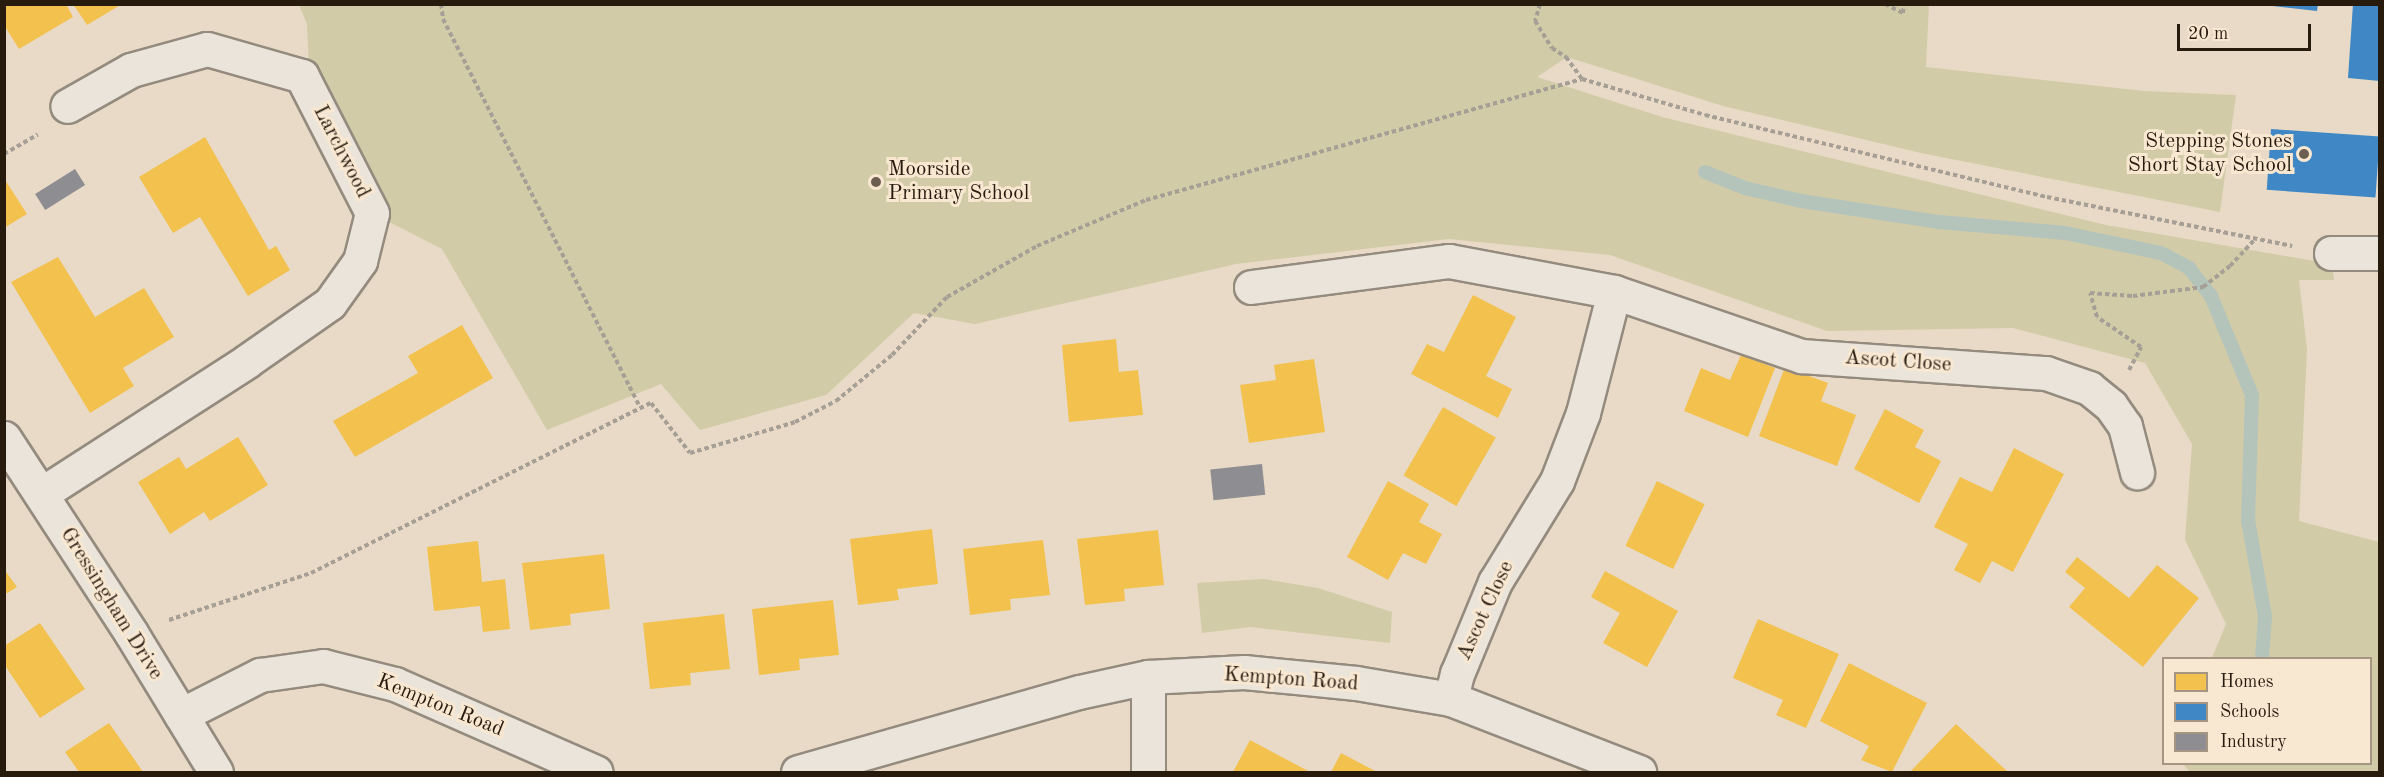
<!DOCTYPE html>
<html>
<head>
<meta charset="utf-8">
<style>
	body { margin:0 }
	#map { position:relative; width:2384px; height:777px; overflow:hidden; background:#e8dac6; font-family:"Old Standard TT",serif }
	div>[style] { position:absolute }
	[style*='--x'] { left:calc(var(--x)*1px); top:calc(var(--y)*1px); width:calc(var(--w)*1px); rotate:calc(var(--a)*1deg) }
	.green>* { inset:0; background:#d2cba7 }
	.homes>* { inset:0; background:#f2c14e; transform-origin:0 0 }
	.schools>* { inset:0; background:#3f88c5; transform-origin:0 0 }
	.industry>* { inset:0; background:#8d8d92; transform-origin:0 0 }
	.stream>* { height:14px; margin:-7px; padding:0 7px; transform-origin:7px; border-radius:7px; background:#b4c4bb }
	.path>* { height:4px; margin-top:-2px; transform-origin:0; background:repeating-linear-gradient(90deg,#a69f96 0 4.5px,transparent 0 7.5px) }
	.roads { filter:drop-shadow(2px 0 #948b7e) drop-shadow(-2px 0 #948b7e) drop-shadow(0 2px #948b7e) drop-shadow(0 -2px #948b7e) }
	.minor>* { height:33px; margin:-16.5px; padding:0 16.5px; transform-origin:16.5px; border-radius:16.5px; background:#ebe4da }
	.dots>* { width:16px; height:16px; translate:-50% -50%; box-sizing:border-box; border:3px solid #f9e8d1; border-radius:50% }
	span { translate:-50% -50%; white-space:nowrap; text-align:center; line-height:1.15; -webkit-text-stroke:6px #f9e8d1; paint-order:stroke }
	.poi-label { font-size:21px; color:#271b0e }
	.right { translate:-100% -50%; text-align:right }
	.left { translate:0 -50%; text-align:left }
	.street-label { font-size:21px; color:#271b0e }
	.frame { position:absolute; inset:0; border:6px solid #271b0e; pointer-events:none }
	.legend { position:absolute; left:2162px; top:657px; width:210px; height:108px; box-sizing:border-box; background:#f9e8d1; border:2px solid #a59683; margin:0; padding:8px 10px; list-style:none; font-size:18px; color:#271b0e }
	.legend li { display:flex; align-items:center; gap:12px; height:30px }
	.legend b { width:30px; border:2px solid #a59683 }
	.scale { position:absolute; left:2177px; top:24px; width:134px; height:27px; box-sizing:border-box; border:3px solid #271b0e; border-top:0; padding-left:8px; font-size:18px; line-height:21px; white-space:nowrap; color:#271b0e; -webkit-text-stroke:4px #f9e8d1; paint-order:stroke }
</style>
</head>
<body>
<div id="map">
	<div class="green">
		<div style="clip-path:polygon(1929px 4px,1926px 67px,2144px 91px,2236px 95px,2220px 212px,1921px 153px,1723px 106px,1567px 57px,1537px 77px,1662px 117px,2106px 225px,2332px 264px,2334px 280px,2299px 280px,2307px 349px,2299px 521px,2379px 542px,2379px 772px,2190px 772px,2183px 764px,2370px 764px,2370px 658px,2212px 658px,2226px 624px,2185px 540px,2192px 444px,2145px 363px,2013px 328px,1827px 331px,1610px 255px,1449px 239px,1236px 264px,975px 324px,914px 313px,826px 395px,700px 430px,661px 384px,547px 430px,442px 249px,364px 209px,310px 89px,307px 24px,299px 5px)"></div>
		<div style="clip-path:polygon(1264px 579px,1318px 588px,1392px 612px,1390px 643px,1250px 627px,1202px 633px,1197px 583px)"></div>
	</div>
	<div class="homes">
		<div style="clip-path:polygon(4px 4px,66px 4px,73px 17px,19px 49px,4px 25px)"></div>
		<div style="clip-path:polygon(73px 4px,122px 4px,87px 25px)"></div>
		<div style="clip-path:polygon(205px 137px,269px 250px,276px 246px,290px 270px,248px 296px,200px 217px,173px 233px,139px 177px)"></div>
		<div style="clip-path:polygon(4px 178px,27px 214px,4px 228px)"></div>
		<div style="clip-path:polygon(58px 257px,95px 317px,144px 288px,174px 337px,123px 368px,134px 386px,90px 413px,11px 282px)"></div>
		<div style="clip-path:polygon(1473px 295px,1516px 317px,1486px 376px,1512px 389px,1498px 418px,1411px 374px,1427px 344px,1444px 352px)"></div>
		<div style="clip-path:polygon(462px 325px,493px 378px,355px 457px,333px 421px,418px 373px,408px 356px)"></div>
		<div style="clip-path:polygon(1116px 339px,1119px 372px,1138px 370px,1143px 415px,1069px 422px,1062px 345px)"></div>
		<div style="clip-path:polygon(1741px 355px,1775px 368px,1748px 437px,1684px 411px,1701px 368px,1730px 380px)"></div>
		<div style="clip-path:polygon(1314px 359px,1325px 432px,1249px 443px,1240px 385px,1276px 380px,1274px 365px)"></div>
		<div style="clip-path:polygon(1785px 367px,1828px 383px,1821px 401px,1856px 415px,1837px 466px,1759px 436px)"></div>
		<div style="left:1443px;top:407px;width:61px;height:79px;rotate:30deg"></div>
		<div style="clip-path:polygon(1885px 409px,1924px 430px,1915px 447px,1941px 461px,1919px 503px,1854px 469px)"></div>
		<div style="clip-path:polygon(238px 437px,268px 485px,210px 521px,204px 512px,170px 534px,138px 482px,179px 457px,186px 469px)"></div>
		<div style="clip-path:polygon(2014px 448px,2064px 474px,2013px 572px,1992px 561px,1980px 583px,1954px 570px,1968px 544px,1934px 527px,1960px 477px,1992px 492px)"></div>
		<div style="clip-path:polygon(1388px 481px,1429px 504px,1419px 522px,1442px 534px,1426px 564px,1403px 553px,1388px 580px,1347px 557px)"></div>
		<div style="left:1657px;top:481px;width:53px;height:72px;rotate:26deg"></div>
		<div style="clip-path:polygon(932px 529px,938px 584px,897px 589px,899px 600px,858px 605px,850px 539px)"></div>
		<div style="clip-path:polygon(1158px 530px,1164px 585px,1124px 589px,1125px 601px,1085px 605px,1077px 539px)"></div>
		<div style="clip-path:polygon(1043px 540px,1050px 595px,1010px 599px,1011px 610px,970px 615px,963px 549px)"></div>
		<div style="clip-path:polygon(478px 541px,482px 582px,505px 579px,510px 629px,483px 632px,480px 606px,434px 611px,427px 547px)"></div>
		<div style="clip-path:polygon(604px 554px,610px 609px,570px 614px,571px 625px,530px 630px,522px 563px)"></div>
		<div style="clip-path:polygon(2077px 557px,2129px 598px,2157px 565px,2199px 598px,2143px 667px,2069px 607px,2085px 588px,2065px 572px)"></div>
		<div style="clip-path:polygon(4px 569px,17px 587px,4px 595px)"></div>
		<div style="clip-path:polygon(1605px 571px,1678px 611px,1647px 667px,1603px 643px,1620px 613px,1591px 597px)"></div>
		<div style="clip-path:polygon(833px 600px,839px 655px,799px 659px,800px 670px,759px 675px,752px 609px)"></div>
		<div style="clip-path:polygon(724px 614px,730px 669px,690px 673px,691px 685px,650px 689px,643px 623px)"></div>
		<div style="clip-path:polygon(1758px 619px,1839px 654px,1806px 728px,1776px 715px,1783px 700px,1733px 678px)"></div>
		<div style="clip-path:polygon(40px 623px,85px 689px,40px 718px,4px 664px,4px 646px)"></div>
		<div style="clip-path:polygon(1849px 663px,1927px 703px,1892px 772px,1861px 760px,1869px 746px,1820px 721px)"></div>
		<div style="clip-path:polygon(109px 723px,132px 756px,143px 772px,79px 772px,65px 752px)"></div>
		<div style="clip-path:polygon(1956px 724px,2008px 772px,1911px 771px)"></div>
		<div style="clip-path:polygon(1250px 740px,1310px 772px,1233px 772px)"></div>
		<div style="clip-path:polygon(1341px 753px,1377px 772px,1331px 772px)"></div>
	</div>
	<div class="schools">
		<div style="clip-path:polygon(2255px 4px,2318px 4px,2317px 11px)"></div>
		<div style="clip-path:polygon(2353px 4px,2380px 4px,2380px 81px,2348px 78px)"></div>
		<div style="left:2271px;top:129px;width:109px;height:61px;rotate:4deg"></div>
	</div>
	<div class="industry">
		<div style="left:75px;top:169px;width:19px;height:47px;rotate:58deg"></div>
		<div style="left:1262px;top:464px;width:31px;height:52px;rotate:84deg"></div>
	</div>
	<div class="stream">
		<div style="--x:1705;--y:172;--w:43;--a:21.8"></div>
		<div style="--x:1745;--y:188;--w:57;--a:13.1"></div>
		<div style="--x:1801;--y:201;--w:140;--a:8.7"></div>
		<div style="--x:1939;--y:222;--w:126;--a:5"></div>
		<div style="--x:2065;--y:233;--w:98;--a:11.8"></div>
		<div style="--x:2161;--y:253;--w:32;--a:28"></div>
		<div style="--x:2189;--y:268;--w:36;--a:52"></div>
		<div style="--x:2211;--y:296;--w:107;--a:67.5"></div>
		<div style="--x:2252;--y:395;--w:125;--a:91.8"></div>
		<div style="--x:2248;--y:520;--w:97;--a:80"></div>
		<div style="--x:2265;--y:616;--w:42;--a:94.1"></div>
	</div>
	<div class="path">
		<div style="--x:441;--y:4;--w:15;--a:82"></div>
		<div style="--x:443;--y:19;--w:435;--a:63.1"></div>
		<div style="--x:1540;--y:4;--w:18;--a:106"></div>
		<div style="--x:1535;--y:21;--w:32;--a:58"></div>
		<div style="--x:1552;--y:48;--w:17;--a:33"></div>
		<div style="--x:1566;--y:57;--w:27;--a:54"></div>
		<div style="--x:1885;--y:4;--w:20;--a:27"></div>
		<div style="--x:1903;--y:13;--w:9;--a:-84"></div>
		<div style="--x:1998;--y:6;--w:2;--a:-90"></div>
		<div style="--x:4;--y:154;--w:39;--a:-30"></div>
		<div style="--x:2129;--y:370;--w:26;--a:-62"></div>
		<div style="--x:2141;--y:347;--w:53;--a:-145.7"></div>
		<div style="--x:2097;--y:317;--w:25;--a:-106"></div>
		<div style="--x:2090;--y:293;--w:43;--a:4"></div>
		<div style="--x:2133;--y:296;--w:71;--a:-7.3"></div>
		<div style="--x:2203;--y:287;--w:34;--a:-38"></div>
		<div style="--x:2230;--y:266;--w:35;--a:-47"></div>
		<div style="--x:169;--y:620;--w:150;--a:-18.3"></div>
		<div style="--x:311;--y:573;--w:380;--a:-26.6"></div>
		<div style="--x:651;--y:403;--w:63;--a:52"></div>
		<div style="--x:690;--y:453;--w:109;--a:-16.4"></div>
		<div style="--x:795;--y:422;--w:46;--a:-27.1"></div>
		<div style="--x:836;--y:401;--w:72;--a:-39.4"></div>
		<div style="--x:892;--y:355;--w:80;--a:-46.5"></div>
		<div style="--x:947;--y:297;--w:103;--a:-29.5"></div>
		<div style="--x:1037;--y:246;--w:118;--a:-22.9"></div>
		<div style="--x:1146;--y:200;--w:452;--a:-15.5"></div>
		<div style="--x:1582;--y:79;--w:128;--a:16.3"></div>
		<div style="--x:1705;--y:115;--w:352;--a:13.5"></div>
		<div style="--x:2047;--y:197;--w:250;--a:11.3"></div>
	</div>
	<div class="roads">
		<div class="minor">
			<div style="--x:2331;--y:253;--w:49;--a:0"></div>
			<div style="--x:1251;--y:287;--w:200;--a:-7.5"></div>
			<div style="--x:1449;--y:261;--w:168;--a:10.6"></div>
			<div style="--x:1614;--y:292;--w:198;--a:18.9"></div>
			<div style="--x:1801;--y:356;--w:246;--a:4"></div>
			<div style="--x:2046;--y:373;--w:46;--a:19.2"></div>
			<div style="--x:2089;--y:388;--w:28;--a:39"></div>
			<div style="--x:2111;--y:406;--w:24;--a:55"></div>
			<div style="--x:2125;--y:426;--w:48;--a:75.4"></div>
			<div style="--x:4;--y:438;--w:233;--a:56.9"></div>
			<div style="--x:131;--y:633;--w:163;--a:58.6"></div>
			<div style="--x:41;--y:494;--w:245;--a:-32.8"></div>
			<div style="--x:247;--y:361;--w:101;--a:-34.9"></div>
			<div style="--x:330;--y:303;--w:52;--a:-54.5"></div>
			<div style="--x:360;--y:261;--w:49;--a:-76"></div>
			<div style="--x:372;--y:213;--w:154;--a:-117.1"></div>
			<div style="--x:302;--y:76;--w:99;--a:-164.1"></div>
			<div style="--x:207;--y:49;--w:79;--a:164.6"></div>
			<div style="--x:131;--y:70;--w:73;--a:150.6"></div>
			<div style="--x:1148;--y:677;--w:95;--a:90"></div>
			<div style="--x:1451;--y:699;--w:26;--a:-77"></div>
			<div style="--x:1457;--y:674;--w:100;--a:-67.6"></div>
			<div style="--x:1495;--y:582;--w:119;--a:-58.5"></div>
			<div style="--x:1557;--y:481;--w:73;--a:-69.1"></div>
			<div style="--x:1583;--y:413;--w:125;--a:-75.6"></div>
			<div style="--x:181;--y:715;--w:89;--a:-26.9"></div>
			<div style="--x:260;--y:675;--w:64;--a:-8.1"></div>
			<div style="--x:323;--y:666;--w:74;--a:14"></div>
			<div style="--x:395;--y:684;--w:219;--a:23.7"></div>
			<div style="--x:798;--y:772;--w:292;--a:-15.9"></div>
			<div style="--x:1079;--y:692;--w:71;--a:-12.3"></div>
			<div style="--x:1148;--y:677;--w:96;--a:-3"></div>
			<div style="--x:1244;--y:672;--w:113;--a:5.6"></div>
			<div style="--x:1356;--y:683;--w:96;--a:9.6"></div>
			<div style="--x:1451;--y:699;--w:202;--a:21.2"></div>
		</div>
	</div>
	<div class="dots">
		<div style="left:2304px;top:154px;background:#6b5e4e"></div>
		<div style="left:876px;top:182px;background:#6b5e4e"></div>
	</div>
	<div class="poi-label">
		<span class="right" style="left:2292px;top:154px">Stepping Stones<br>Short Stay School</span>
		<span class="left" style="left:888px;top:182px">Moorside<br>Primary School</span>
	</div>
	<div class="street-label">
		<span style="left:341px;top:152px;rotate:63deg">Larchwood</span>
		<span style="left:1898px;top:362px;rotate:4deg">Ascot Close</span>
		<span style="left:111px;top:604px;rotate:58deg">Gressingham Drive</span>
		<span style="left:1486px;top:611px;rotate:-65deg">Ascot Close</span>
		<span style="left:1291px;top:680px;rotate:4deg">Kempton Road</span>
		<span style="left:440px;top:706px;rotate:22deg">Kempton Road</span>
	</div>
	<div class="frame"></div>
	<ul class="legend">
	<li><b style="height:16px;background:#f2c14e"></b>Homes</li>
	<li><b style="height:16px;background:#3f88c5"></b>Schools</li>
	<li><b style="height:16px;background:#8d8d92"></b>Industry</li>
	</ul>
	<div class="scale">20 m</div>
</div>
</body>
</html>
